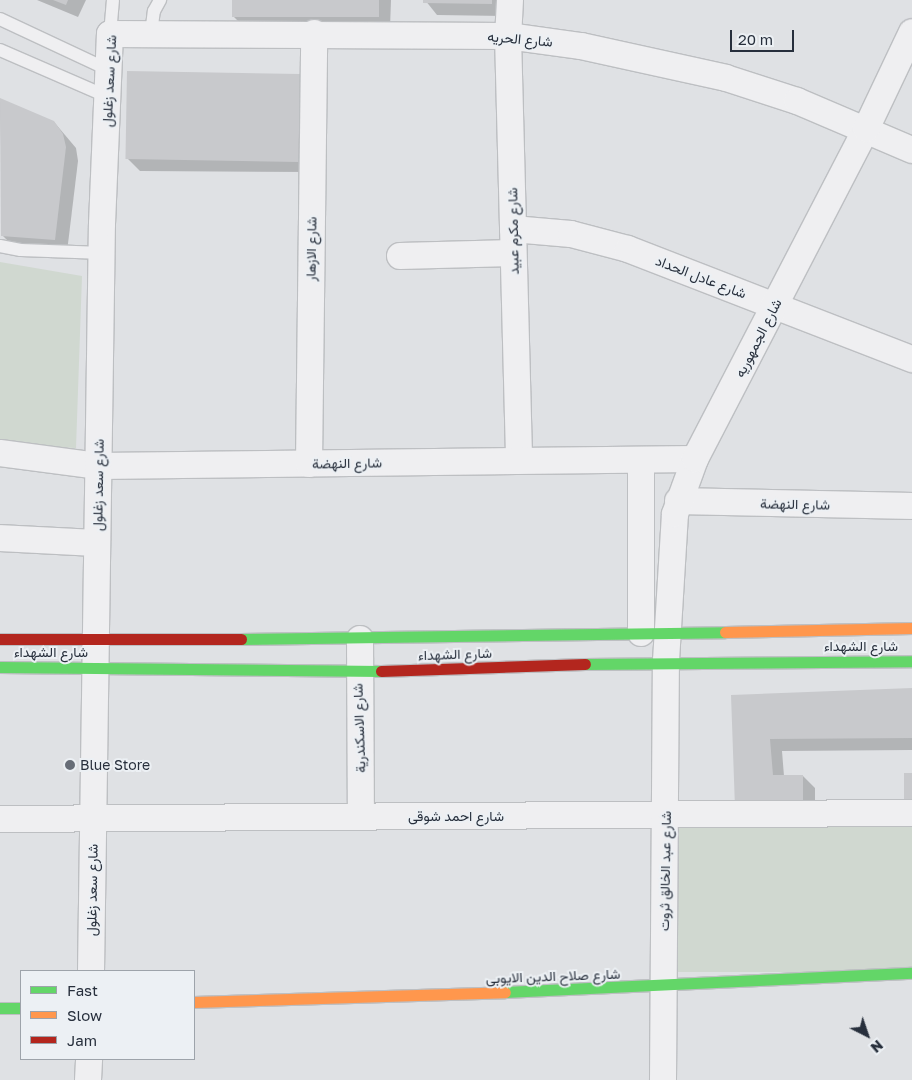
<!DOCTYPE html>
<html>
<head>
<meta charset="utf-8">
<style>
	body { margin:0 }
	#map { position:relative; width:912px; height:1080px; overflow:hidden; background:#dfe1e4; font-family:"Golos Text",Vazirmatn,sans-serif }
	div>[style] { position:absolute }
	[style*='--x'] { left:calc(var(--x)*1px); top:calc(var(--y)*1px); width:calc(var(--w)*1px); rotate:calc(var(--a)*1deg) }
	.green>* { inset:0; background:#d0d8d0; transform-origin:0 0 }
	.shadow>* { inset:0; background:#0003 }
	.building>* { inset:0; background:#c8c9cc; transform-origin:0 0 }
	.roads { filter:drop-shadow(1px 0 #bdbfc2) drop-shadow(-1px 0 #bdbfc2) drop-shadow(0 1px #bdbfc2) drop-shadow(0 -1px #bdbfc2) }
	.lane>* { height:12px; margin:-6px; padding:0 6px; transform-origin:6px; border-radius:6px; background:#efeff1 }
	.street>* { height:26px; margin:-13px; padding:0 13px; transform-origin:13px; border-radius:13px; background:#efeff1 }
	.fast>* { height:11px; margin:-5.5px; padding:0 5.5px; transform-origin:5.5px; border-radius:5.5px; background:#63d668 }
	.slow>* { height:11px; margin:-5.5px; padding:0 5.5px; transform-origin:5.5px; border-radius:5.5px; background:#ff974d }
	.jam>* { height:11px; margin:-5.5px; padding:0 5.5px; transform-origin:5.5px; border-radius:5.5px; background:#b3261e }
	.dots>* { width:14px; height:14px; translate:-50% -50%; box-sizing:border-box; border:2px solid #ecf0f4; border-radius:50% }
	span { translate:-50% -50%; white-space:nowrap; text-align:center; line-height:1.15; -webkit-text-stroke:4px #ecf0f4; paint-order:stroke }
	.street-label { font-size:14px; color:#272f3c }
	.poi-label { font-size:14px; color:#272f3c }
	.left { translate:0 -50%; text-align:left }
	.legend { position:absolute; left:20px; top:970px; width:175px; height:90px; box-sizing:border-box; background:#ecf0f4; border:1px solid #9da3aa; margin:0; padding:6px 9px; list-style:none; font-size:15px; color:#272f3c }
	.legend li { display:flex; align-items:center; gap:10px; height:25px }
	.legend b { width:25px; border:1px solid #9da3aa }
	.north { position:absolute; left:842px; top:1010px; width:50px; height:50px; -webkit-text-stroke:4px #ecf0f4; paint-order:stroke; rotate:139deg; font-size:14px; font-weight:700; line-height:20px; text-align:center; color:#272f3c }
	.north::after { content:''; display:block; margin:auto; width:18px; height:22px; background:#272f3c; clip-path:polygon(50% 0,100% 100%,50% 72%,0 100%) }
	.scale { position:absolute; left:730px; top:30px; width:64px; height:22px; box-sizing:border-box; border:2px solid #272f3c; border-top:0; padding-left:6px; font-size:15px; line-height:18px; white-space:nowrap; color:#272f3c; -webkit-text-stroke:4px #ecf0f4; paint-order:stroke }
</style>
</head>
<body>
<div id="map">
	<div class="green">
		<div style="clip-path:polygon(0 262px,82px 276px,76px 448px,0 445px)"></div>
		<div style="left:912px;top:814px;width:158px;height:246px;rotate:90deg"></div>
	</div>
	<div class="shadow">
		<div style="clip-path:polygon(37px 0,86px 0,78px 17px)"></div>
		<div style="clip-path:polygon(233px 0,391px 0,390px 28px,246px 29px,233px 16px)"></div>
		<div style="clip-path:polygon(425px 0,505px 0,504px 16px,437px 15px)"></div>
		<div style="clip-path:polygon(300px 74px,312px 87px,311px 172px,140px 171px,127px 158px)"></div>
		<div style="clip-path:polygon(0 99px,54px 122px,76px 148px,78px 161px,67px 252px,15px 248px,3px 236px)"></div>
		<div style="clip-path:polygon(912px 689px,912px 750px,782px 751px,784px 776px,803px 776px,815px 788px,815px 816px,748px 820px,732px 696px)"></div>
	</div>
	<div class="building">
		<div style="clip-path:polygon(53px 0,68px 0,66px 5px)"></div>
		<div style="left:232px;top:0;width:147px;height:17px"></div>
		<div style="clip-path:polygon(423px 0,492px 0,492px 4px,423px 3px)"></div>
		<div style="left:127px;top:71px;width:173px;height:88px;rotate:1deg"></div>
		<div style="clip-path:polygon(0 98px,54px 121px,63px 134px,66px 147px,55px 240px,1px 236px)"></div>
		<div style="clip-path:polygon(912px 688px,912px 738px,770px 739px,773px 775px,803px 775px,803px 804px,735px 808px,731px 695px)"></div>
		<div style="left:904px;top:773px;width:8px;height:26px"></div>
	</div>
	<div class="roads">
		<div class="lane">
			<div style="--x:0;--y:19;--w:120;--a:25.1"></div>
			<div style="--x:110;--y:34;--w:34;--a:-85"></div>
			<div style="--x:151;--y:34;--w:23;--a:-83"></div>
			<div style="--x:154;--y:11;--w:13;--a:-61"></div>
			<div style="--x:0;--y:50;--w:118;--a:23.5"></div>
			<div style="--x:0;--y:246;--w:21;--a:11"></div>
			<div style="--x:21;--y:250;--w:82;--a:2.1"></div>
		</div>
		<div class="street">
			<div style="--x:510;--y:0;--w:36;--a:93"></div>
			<div style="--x:508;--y:36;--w:425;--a:88.5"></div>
			<div style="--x:513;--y:229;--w:58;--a:4.9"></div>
			<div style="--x:571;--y:234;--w:59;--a:14.7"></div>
			<div style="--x:628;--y:249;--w:305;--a:21.2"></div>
			<div style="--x:400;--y:256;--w:113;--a:-1.5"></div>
			<div style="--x:0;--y:453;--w:100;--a:7.5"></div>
			<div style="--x:99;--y:466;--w:596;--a:-0.67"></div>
			<div style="--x:309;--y:464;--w:431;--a:-89.3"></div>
			<div style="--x:678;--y:501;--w:234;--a:1.2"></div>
			<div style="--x:0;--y:538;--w:97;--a:3"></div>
			<div style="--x:641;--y:633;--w:173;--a:-90"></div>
			<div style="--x:360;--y:639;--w:178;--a:89.7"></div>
			<div style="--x:0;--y:819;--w:912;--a:-0.38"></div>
			<div style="--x:91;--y:971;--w:747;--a:-89.16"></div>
			<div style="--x:102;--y:224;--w:190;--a:-87.6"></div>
			<div style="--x:110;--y:34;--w:398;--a:0.3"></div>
			<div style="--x:508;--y:36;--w:74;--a:7.8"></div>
			<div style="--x:581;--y:46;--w:148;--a:12.4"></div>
			<div style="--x:726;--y:78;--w:75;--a:17.9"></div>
			<div style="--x:797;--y:101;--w:125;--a:23.1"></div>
			<div style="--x:88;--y:1080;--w:21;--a:-87"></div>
			<div style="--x:663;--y:1080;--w:419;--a:-89.6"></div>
			<div style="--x:666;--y:661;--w:147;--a:-86.5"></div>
			<div style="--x:675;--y:514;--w:59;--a:-70"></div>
			<div style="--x:695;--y:459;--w:372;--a:-62.6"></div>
			<div style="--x:866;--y:129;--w:107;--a:-64.6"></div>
		</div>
		<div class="fast">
			<div style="--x:241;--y:639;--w:484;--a:-0.8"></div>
			<div style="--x:585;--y:664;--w:327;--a:-0.5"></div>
			<div style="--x:0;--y:667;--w:381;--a:0.6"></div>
			<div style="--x:505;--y:992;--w:407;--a:-2.7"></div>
			<div style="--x:0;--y:1008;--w:21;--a:0"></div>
		</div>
		<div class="slow">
			<div style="--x:725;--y:632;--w:187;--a:-1.2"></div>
			<div style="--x:194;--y:1002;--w:311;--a:-1.8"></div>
		</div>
		<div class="jam">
			<div style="--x:0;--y:639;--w:241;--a:0"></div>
			<div style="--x:381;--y:671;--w:204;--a:-2"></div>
		</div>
	</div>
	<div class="dots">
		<div style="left:70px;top:765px;background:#676d77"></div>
	</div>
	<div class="street-label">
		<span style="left:520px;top:39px;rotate:5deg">شارع الحريه</span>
		<span style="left:109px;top:81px;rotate:-87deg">شارع سعد زغلول</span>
		<span style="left:513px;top:231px;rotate:-91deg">شارع مكرم عبيد</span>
		<span style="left:311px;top:249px;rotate:-89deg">شارع الازهار</span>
		<span style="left:701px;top:277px;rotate:21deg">شارع عادل الحداد</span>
		<span style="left:758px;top:338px;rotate:-63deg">شارع الجمهوريه</span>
		<span style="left:347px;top:463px;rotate:-1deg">شارع النهضة</span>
		<span style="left:98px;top:485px;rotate:-89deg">شارع سعد زغلول</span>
		<span style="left:795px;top:504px;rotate:1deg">شارع النهضة</span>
		<span style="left:861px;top:646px">شارع الشهداء</span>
		<span style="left:51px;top:652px">شارع الشهداء</span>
		<span style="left:455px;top:654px;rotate:-2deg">شارع الشهداء</span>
		<span style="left:359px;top:728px;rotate:-92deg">شارع الاسكندرية</span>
		<span style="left:456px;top:816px">شارع احمد شوقى</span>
		<span style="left:665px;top:871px;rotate:-89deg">شارع عبد الخالق ثروت</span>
		<span style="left:92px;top:890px;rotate:-89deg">شارع سعد زغلول</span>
		<span style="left:553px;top:976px;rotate:-2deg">شارع صلاح الدين الايوبى</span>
	</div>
	<div class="poi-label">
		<span class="left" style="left:80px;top:765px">Blue Store</span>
	</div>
	<ul class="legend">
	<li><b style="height:6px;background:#63d668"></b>Fast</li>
	<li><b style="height:6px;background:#ff974d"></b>Slow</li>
	<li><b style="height:6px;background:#b3261e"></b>Jam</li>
	</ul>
	<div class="north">N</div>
	<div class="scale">20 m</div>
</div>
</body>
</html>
